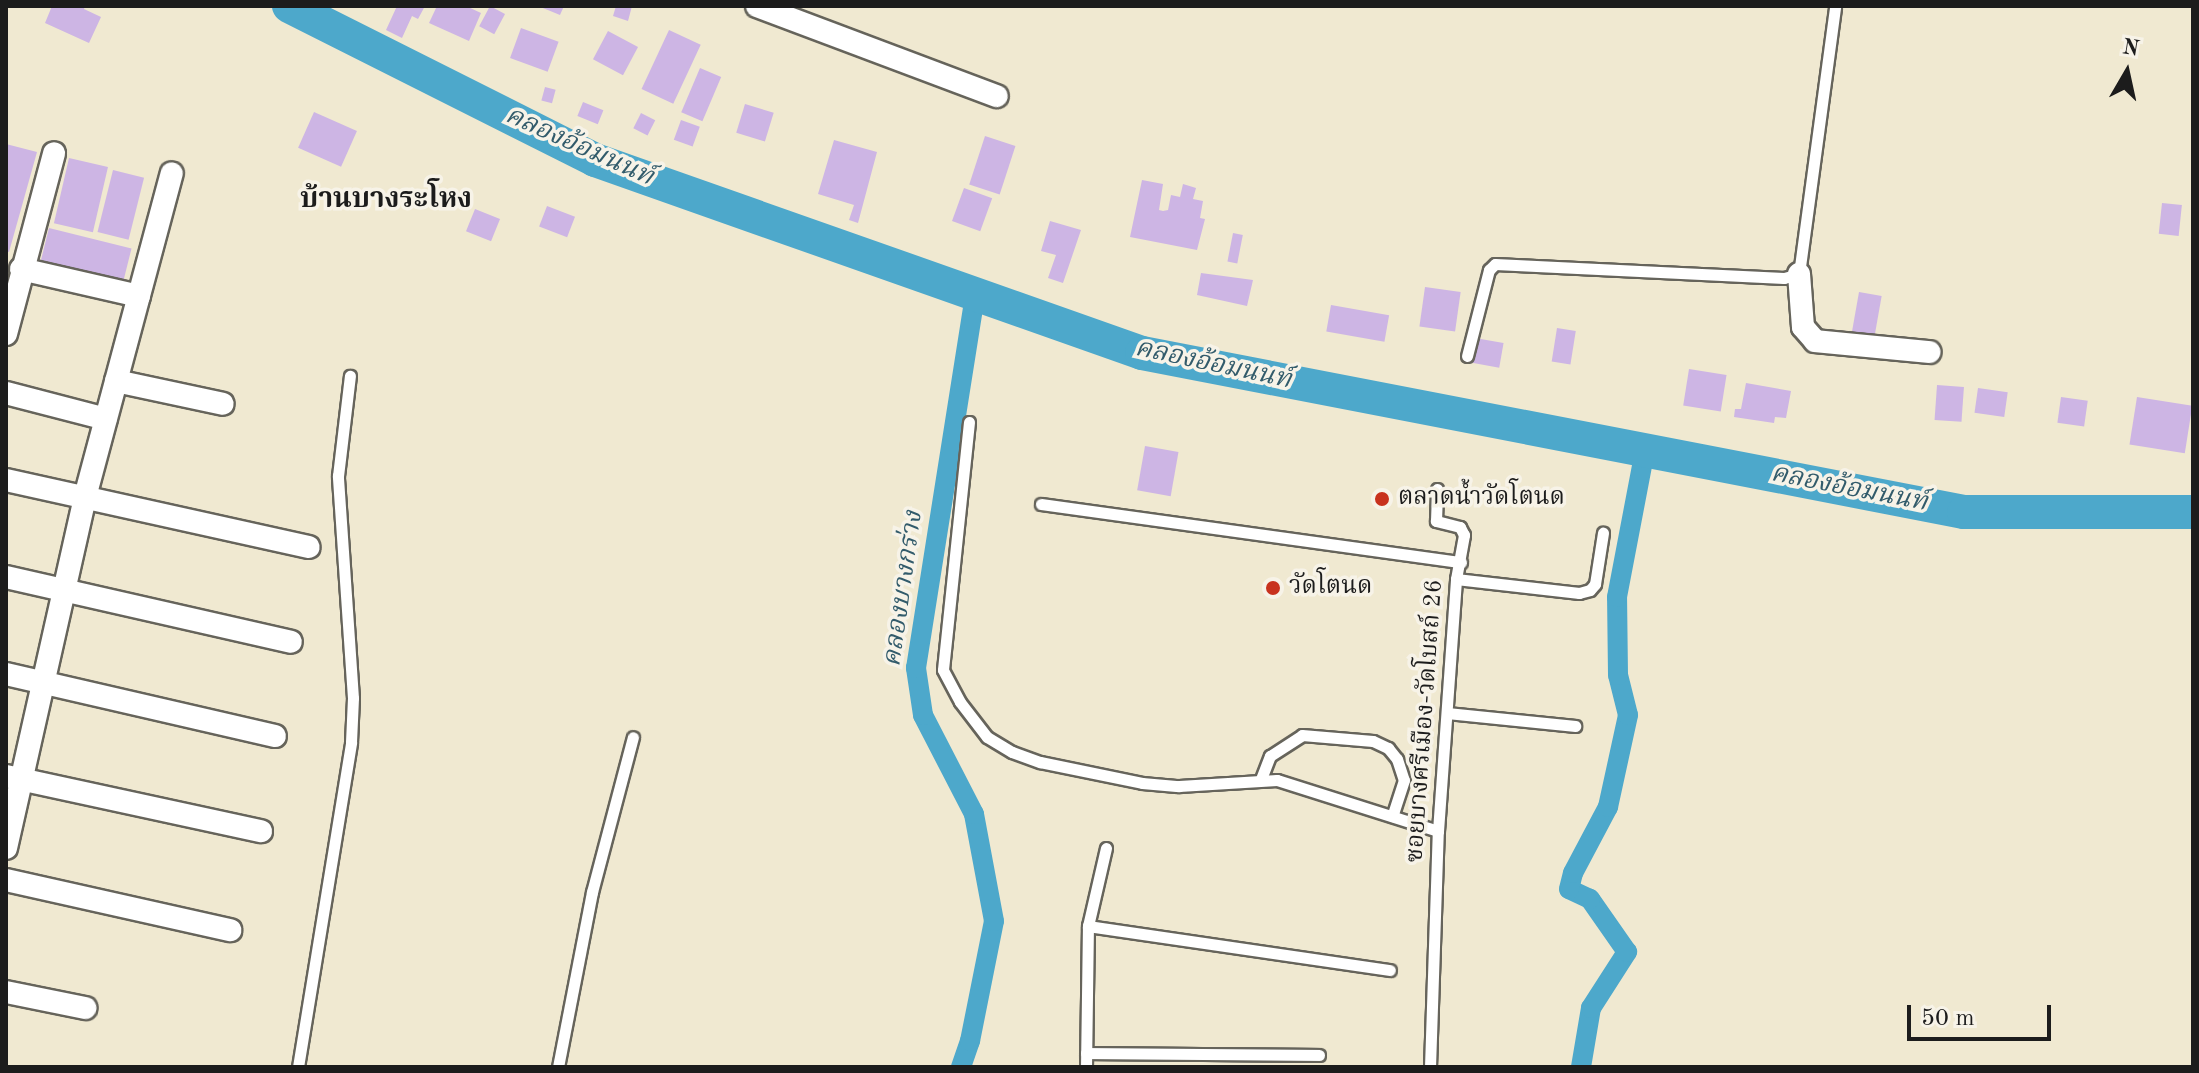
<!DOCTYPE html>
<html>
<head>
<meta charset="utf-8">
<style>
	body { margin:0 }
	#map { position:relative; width:2199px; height:1073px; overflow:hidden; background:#f0e9d1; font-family:"Old Standard TT","Noto Serif Thai",serif }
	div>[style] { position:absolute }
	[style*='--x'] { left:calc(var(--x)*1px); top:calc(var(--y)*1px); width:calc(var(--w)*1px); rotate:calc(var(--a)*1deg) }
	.canal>* { height:20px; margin:-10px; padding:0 10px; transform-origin:10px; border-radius:10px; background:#4da8cb }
	.river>* { height:34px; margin:-17px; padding:0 17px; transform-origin:17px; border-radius:17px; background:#4da8cb }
	.building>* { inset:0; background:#cdb5e4; transform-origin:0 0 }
	.roads { filter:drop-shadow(2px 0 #66645b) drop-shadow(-2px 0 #66645b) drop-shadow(0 2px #66645b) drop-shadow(0 -2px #66645b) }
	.service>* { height:11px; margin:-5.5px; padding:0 5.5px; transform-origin:5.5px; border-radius:5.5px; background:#fff }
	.minor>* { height:22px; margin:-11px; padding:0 11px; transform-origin:11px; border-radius:11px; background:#fff }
	.dots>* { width:22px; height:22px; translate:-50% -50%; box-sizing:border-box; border:4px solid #f7f3e8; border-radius:50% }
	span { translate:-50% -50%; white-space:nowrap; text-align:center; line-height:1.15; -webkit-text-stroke:7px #f7f3e8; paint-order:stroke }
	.poi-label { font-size:24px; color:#1c1c1c }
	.left { translate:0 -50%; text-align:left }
	.street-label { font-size:24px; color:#1c1c1c }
	.water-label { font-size:26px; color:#325b6b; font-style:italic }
	.quarter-label { font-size:28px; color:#1c1c1c; font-weight:700 }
	.frame { position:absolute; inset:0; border:8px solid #1c1c1c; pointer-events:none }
	.north { position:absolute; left:2087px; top:32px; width:80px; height:80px; -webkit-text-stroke:6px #f7f3e8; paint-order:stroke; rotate:9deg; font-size:22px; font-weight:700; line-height:32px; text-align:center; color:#1c1c1c }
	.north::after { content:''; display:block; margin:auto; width:28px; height:36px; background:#1c1c1c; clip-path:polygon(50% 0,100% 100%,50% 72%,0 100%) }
	.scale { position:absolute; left:1907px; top:1005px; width:144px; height:36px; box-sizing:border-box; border:4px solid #1c1c1c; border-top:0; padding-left:10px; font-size:24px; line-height:28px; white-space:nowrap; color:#1c1c1c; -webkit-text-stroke:6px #f7f3e8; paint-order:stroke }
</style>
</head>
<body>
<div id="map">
	<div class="canal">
		<div style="--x:961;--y:1067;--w:28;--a:-71"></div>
		<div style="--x:970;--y:1041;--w:122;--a:-78.7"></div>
		<div style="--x:994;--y:921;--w:109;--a:-100.6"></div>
		<div style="--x:974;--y:814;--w:111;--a:-117.3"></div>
		<div style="--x:923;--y:715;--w:48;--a:-98.5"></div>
		<div style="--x:916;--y:668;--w:379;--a:-81"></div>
		<div style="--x:1581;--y:1067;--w:60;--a:-80.4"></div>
		<div style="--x:1591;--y:1008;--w:67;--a:-57.3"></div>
		<div style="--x:1627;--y:952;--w:65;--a:-124.9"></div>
		<div style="--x:1590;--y:899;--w:23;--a:-155"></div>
		<div style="--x:1569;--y:889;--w:16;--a:-76"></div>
		<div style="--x:1573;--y:873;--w:75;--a:-62.1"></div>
		<div style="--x:1608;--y:807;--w:94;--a:-77.7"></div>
		<div style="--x:1628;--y:715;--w:41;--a:-104"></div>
		<div style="--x:1618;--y:675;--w:78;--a:-90.7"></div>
		<div style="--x:1617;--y:597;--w:150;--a:-79.2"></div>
	</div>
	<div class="river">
		<div style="--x:289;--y:6;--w:343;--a:26.7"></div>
		<div style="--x:595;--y:160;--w:580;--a:19.43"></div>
		<div style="--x:1142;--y:353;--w:837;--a:10.95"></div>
		<div style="--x:1964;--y:512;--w:229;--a:0"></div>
	</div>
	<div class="building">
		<div style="clip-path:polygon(52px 6px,85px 6px,84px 9px,101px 17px,89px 43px,45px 23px)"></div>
		<div style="clip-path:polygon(397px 6px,425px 6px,418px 19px,412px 16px,402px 38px,386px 30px)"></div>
		<div style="clip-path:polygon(437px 6px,466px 6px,481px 13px,469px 41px,429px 23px)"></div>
		<div style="left:490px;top:6px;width:17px;height:23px;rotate:28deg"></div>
		<div style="clip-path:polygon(538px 6px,564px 6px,560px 15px)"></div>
		<div style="clip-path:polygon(616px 6px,632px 6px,628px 21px,613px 16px)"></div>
		<div style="left:521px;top:28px;width:40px;height:32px;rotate:20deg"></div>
		<div style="left:669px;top:30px;width:35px;height:65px;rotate:25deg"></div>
		<div style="left:608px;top:31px;width:34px;height:32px;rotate:28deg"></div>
		<div style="left:700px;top:68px;width:23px;height:48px;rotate:23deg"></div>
		<div style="left:545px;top:87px;width:11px;height:14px;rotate:15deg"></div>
		<div style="left:583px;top:102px;width:22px;height:15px;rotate:22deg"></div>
		<div style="left:745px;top:104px;width:30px;height:30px;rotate:17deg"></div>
		<div style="left:314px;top:112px;width:47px;height:39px;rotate:24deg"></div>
		<div style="left:641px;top:113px;width:16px;height:17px;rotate:27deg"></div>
		<div style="left:681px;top:120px;width:20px;height:21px;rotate:20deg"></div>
		<div style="left:985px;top:136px;width:32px;height:51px;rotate:18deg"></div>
		<div style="clip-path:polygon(834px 140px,877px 152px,858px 223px,849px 220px,854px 205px,818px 194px)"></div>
		<div style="clip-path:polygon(6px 144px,37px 152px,9px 252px,6px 251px)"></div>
		<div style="left:69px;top:158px;width:40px;height:67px;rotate:13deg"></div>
		<div style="left:113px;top:170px;width:32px;height:64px;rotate:14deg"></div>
		<div style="clip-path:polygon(1142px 180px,1163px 184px,1159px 210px,1163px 211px,1168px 210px,1171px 195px,1180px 197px,1183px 184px,1196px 188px,1193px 199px,1203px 201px,1200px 218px,1205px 219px,1197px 250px,1130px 237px)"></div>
		<div style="left:964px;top:188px;width:30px;height:35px;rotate:20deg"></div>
		<div style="left:2162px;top:203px;width:20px;height:31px;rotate:6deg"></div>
		<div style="left:547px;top:206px;width:30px;height:22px;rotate:21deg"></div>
		<div style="left:475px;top:209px;width:27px;height:24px;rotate:22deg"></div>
		<div style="clip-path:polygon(1050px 221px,1081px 230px,1063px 283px,1048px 278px,1056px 255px,1041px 251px)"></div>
		<div style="left:49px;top:228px;width:85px;height:35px;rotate:14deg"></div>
		<div style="left:1233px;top:233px;width:10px;height:29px;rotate:11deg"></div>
		<div style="clip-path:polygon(1201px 273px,1253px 280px,1247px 306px,1197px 295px)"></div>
		<div style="left:1425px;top:287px;width:36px;height:40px;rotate:8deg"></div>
		<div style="left:1859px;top:292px;width:23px;height:46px;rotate:10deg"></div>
		<div style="left:1331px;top:305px;width:59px;height:27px;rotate:10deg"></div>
		<div style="left:1557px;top:328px;width:19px;height:34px;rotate:9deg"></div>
		<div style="left:1475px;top:338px;width:29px;height:25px;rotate:10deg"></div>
		<div style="left:1689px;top:369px;width:38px;height:37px;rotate:9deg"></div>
		<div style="clip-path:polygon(1746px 383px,1791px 391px,1786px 418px,1775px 417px,1774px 423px,1734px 417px,1735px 409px,1741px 409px)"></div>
		<div style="left:1937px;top:385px;width:27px;height:35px;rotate:4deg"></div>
		<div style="left:1978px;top:388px;width:30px;height:25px;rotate:8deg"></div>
		<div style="left:2061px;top:397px;width:27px;height:26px;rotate:8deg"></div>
		<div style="left:2137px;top:397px;width:56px;height:48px;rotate:9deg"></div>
		<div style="left:1145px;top:446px;width:34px;height:45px;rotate:10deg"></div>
	</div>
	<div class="roads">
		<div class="service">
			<div style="--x:1467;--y:356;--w:89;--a:-75.7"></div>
			<div style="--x:1489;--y:270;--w:8;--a:-45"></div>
			<div style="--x:1495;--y:264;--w:289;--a:2.8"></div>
			<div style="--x:1784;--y:278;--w:16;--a:-15"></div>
			<div style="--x:1799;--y:274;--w:270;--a:-82.3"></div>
			<div style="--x:969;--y:422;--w:249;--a:96"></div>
			<div style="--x:943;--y:670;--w:36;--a:62"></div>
			<div style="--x:960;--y:702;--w:44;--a:52.4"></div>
			<div style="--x:987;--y:737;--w:29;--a:31"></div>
			<div style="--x:1012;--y:752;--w:30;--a:20"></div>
			<div style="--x:1040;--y:762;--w:104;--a:11.6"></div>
			<div style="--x:1142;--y:783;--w:37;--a:5"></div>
			<div style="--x:1179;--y:786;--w:98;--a:-3.5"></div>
			<div style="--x:1277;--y:780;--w:169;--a:17.6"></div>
			<div style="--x:1041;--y:504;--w:424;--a:7.9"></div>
			<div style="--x:1456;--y:579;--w:124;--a:6.5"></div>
			<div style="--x:1579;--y:593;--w:11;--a:-15"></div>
			<div style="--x:1590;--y:590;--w:8;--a:-50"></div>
			<div style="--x:1595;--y:584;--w:52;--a:-81.1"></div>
			<div style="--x:1447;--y:713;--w:129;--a:5.8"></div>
			<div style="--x:1261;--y:779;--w:25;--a:-69"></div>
			<div style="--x:1270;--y:756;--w:38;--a:-33"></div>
			<div style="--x:1302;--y:735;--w:71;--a:4.8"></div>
			<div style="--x:1373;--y:741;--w:17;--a:25"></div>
			<div style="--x:1388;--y:748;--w:14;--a:51"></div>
			<div style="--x:1397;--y:759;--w:22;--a:72"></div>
			<div style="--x:1404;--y:780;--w:38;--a:108"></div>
			<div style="--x:1088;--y:926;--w:305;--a:8.3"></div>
			<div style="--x:1086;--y:1053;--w:233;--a:0.5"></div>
			<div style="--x:298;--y:1067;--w:329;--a:-80.7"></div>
			<div style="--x:351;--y:742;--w:44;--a:-87.4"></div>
			<div style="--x:353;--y:698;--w:223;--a:-93.9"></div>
			<div style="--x:338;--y:476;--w:101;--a:-83.2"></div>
			<div style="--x:558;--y:1067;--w:178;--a:-79"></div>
			<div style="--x:592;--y:892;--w:160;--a:-75.2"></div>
			<div style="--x:1086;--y:1067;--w:141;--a:-89.2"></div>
			<div style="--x:1088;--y:926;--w:80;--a:-77"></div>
			<div style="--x:1430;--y:1067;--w:236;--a:-88.1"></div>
			<div style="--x:1438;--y:831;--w:253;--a:-85.9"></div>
			<div style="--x:1456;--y:579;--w:45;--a:-79.7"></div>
			<div style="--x:1464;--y:535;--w:9;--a:-117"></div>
			<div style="--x:1460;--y:527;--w:25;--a:-166"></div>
			<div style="--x:1436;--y:521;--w:32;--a:-88"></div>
		</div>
		<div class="minor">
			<div style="--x:757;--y:6;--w:256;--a:20.6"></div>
			<div style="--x:21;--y:269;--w:121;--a:12.9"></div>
			<div style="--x:1799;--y:274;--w:53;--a:85.7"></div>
			<div style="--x:1803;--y:327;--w:18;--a:49"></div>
			<div style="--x:1815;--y:341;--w:115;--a:5.5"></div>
			<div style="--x:6;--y:334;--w:187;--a:-75.1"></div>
			<div style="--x:116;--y:381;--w:109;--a:12.1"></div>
			<div style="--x:6;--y:393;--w:103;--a:14.6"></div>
			<div style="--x:6;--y:480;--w:310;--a:12.5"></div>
			<div style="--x:6;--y:577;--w:292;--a:12.8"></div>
			<div style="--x:6;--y:674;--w:276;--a:13"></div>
			<div style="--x:6;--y:776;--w:261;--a:12.2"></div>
			<div style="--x:6;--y:848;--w:360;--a:-77.3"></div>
			<div style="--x:85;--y:497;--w:335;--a:-75"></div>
			<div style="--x:6;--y:880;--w:230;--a:12.6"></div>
			<div style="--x:6;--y:992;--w:81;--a:11.4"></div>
		</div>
	</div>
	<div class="dots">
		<div style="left:1382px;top:499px;background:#c8321e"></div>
		<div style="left:1273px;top:588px;background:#c8321e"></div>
	</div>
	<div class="poi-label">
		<span class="left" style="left:1398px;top:499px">ตลาดน้ำวัดโตนด</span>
		<span class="left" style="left:1289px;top:588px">วัดโตนด</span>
	</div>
	<div class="street-label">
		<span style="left:1426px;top:721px;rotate:-86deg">ซอยบางศรีเมือง-วัดโบสถ์ 26</span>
	</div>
	<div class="water-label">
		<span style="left:579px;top:147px;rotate:24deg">คลองอ้อมนนท์</span>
		<span style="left:1213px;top:365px;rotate:12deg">คลองอ้อมนนท์</span>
		<span style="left:1849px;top:489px;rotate:11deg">คลองอ้อมนนท์</span>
		<span style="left:904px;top:589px;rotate:-82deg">คลองบางกร่าง</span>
	</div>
	<div class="quarter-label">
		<span style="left:386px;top:200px">บ้านบางระโหง</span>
	</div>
	<div class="frame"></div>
	<div class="north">N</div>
	<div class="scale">50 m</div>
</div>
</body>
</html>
